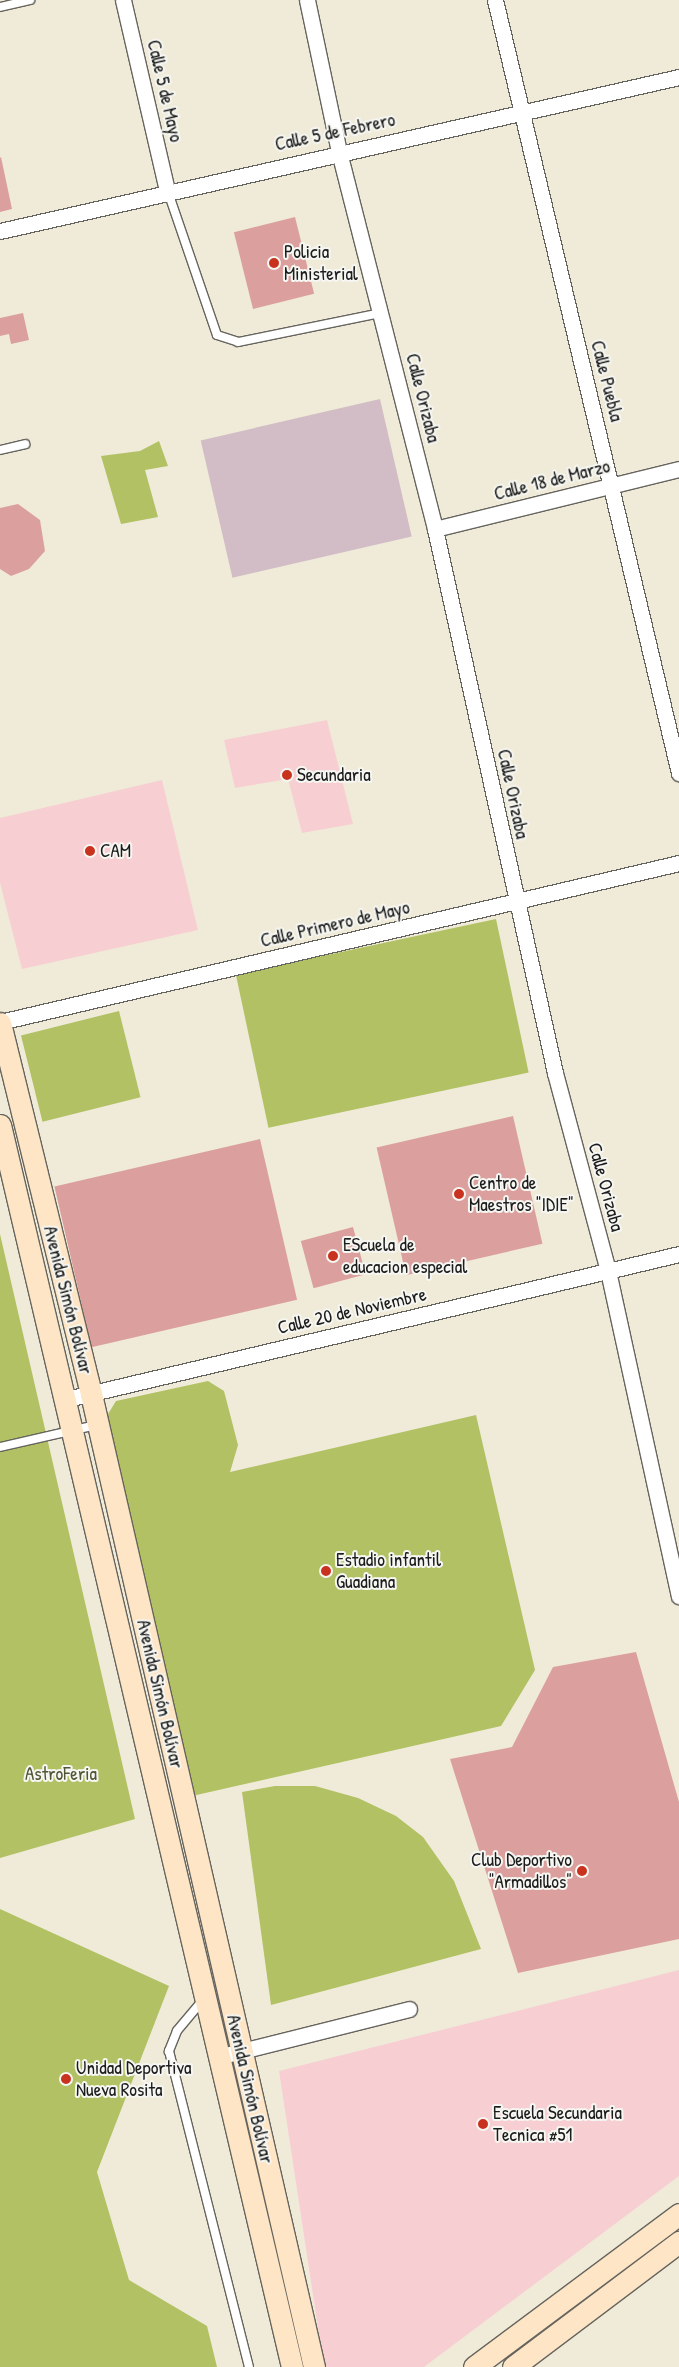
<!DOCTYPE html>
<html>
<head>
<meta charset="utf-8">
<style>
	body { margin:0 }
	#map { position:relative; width:679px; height:2367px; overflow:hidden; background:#f0ebd8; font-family:"Patrick Hand",sans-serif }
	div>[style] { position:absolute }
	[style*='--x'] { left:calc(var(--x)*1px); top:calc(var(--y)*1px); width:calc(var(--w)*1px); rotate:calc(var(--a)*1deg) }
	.built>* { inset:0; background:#f7cfd2 }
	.industrial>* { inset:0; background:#d2bdc6; transform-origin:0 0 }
	.green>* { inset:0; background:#b1c163; transform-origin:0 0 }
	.building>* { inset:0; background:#dba09e; transform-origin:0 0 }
	.roads { filter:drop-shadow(1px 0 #66645e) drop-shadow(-1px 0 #66645e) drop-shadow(0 1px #66645e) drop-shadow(0 -1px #66645e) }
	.lane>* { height:8px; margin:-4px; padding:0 4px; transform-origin:4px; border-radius:4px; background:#fff }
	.street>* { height:15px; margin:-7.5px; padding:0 7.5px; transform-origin:7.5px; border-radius:7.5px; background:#fff }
	.secondary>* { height:21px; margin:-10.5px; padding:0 10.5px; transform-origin:10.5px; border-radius:10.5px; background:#fde5c5 }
	.dots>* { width:14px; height:14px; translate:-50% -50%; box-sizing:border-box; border:2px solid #f6f6f2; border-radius:50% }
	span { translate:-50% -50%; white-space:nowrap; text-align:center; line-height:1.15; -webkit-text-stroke:4px #f6f6f2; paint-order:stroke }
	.street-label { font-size:19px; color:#1c1c1c }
	.poi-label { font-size:19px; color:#1c1c1c }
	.left { translate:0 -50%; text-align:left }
	.right { translate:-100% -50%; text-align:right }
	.park-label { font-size:19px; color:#505635 }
</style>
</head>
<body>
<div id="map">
	<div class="built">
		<div style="clip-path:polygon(327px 720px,353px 824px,302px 833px,288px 779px,235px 788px,224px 740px)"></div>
		<div style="clip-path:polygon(162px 780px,198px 930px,22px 969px,0 883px,0 818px)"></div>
		<div style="clip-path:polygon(679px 1970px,679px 2176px,424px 2367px,324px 2367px,279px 2071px)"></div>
	</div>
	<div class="industrial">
		<div style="left:380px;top:399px;width:141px;height:184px;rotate:77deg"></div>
	</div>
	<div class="green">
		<div style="clip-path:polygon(159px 441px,168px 466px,145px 470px,158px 517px,121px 524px,101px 456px,140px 451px)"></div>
		<div style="left:496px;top:919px;width:157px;height:266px;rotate:78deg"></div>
		<div style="left:119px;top:1011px;width:89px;height:101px;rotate:76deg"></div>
		<div style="clip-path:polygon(0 1234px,135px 1819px,0 1858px)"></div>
		<div style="clip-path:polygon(208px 1381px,224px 1391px,238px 1445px,230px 1472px,476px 1415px,535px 1670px,501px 1726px,192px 1796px,105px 1419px,116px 1401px)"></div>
		<div style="clip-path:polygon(275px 1786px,315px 1786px,358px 1798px,396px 1816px,423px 1837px,454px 1881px,481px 1949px,271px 2005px,242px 1792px)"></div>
		<div style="clip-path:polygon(0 1909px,169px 1986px,97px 2172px,129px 2280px,207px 2326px,217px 2367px,0 2367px)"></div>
	</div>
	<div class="building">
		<div style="clip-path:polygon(1px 157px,12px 209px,0 212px,0 158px)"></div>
		<div style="left:295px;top:217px;width:79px;height:63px;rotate:76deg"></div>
		<div style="clip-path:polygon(23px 313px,29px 340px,11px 344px,9px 334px,0 336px,0 318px)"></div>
		<div style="clip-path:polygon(18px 504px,40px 520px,45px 551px,29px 569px,11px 576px,0 569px,0 508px)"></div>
		<div style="left:513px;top:1116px;width:131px;height:140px;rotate:77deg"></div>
		<div style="left:260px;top:1139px;width:165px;height:211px;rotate:77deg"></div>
		<div style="left:353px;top:1227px;width:49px;height:54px;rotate:75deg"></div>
		<div style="clip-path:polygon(636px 1652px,679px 1802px,679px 1939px,518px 1973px,450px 1759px,512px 1747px,553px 1667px)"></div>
	</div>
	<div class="roads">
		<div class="lane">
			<div style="--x:0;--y:7;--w:31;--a:-13"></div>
			<div style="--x:168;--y:192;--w:151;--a:71.1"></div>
			<div style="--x:217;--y:335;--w:22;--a:18"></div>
			<div style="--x:238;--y:342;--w:146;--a:-11.5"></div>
			<div style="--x:0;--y:450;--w:26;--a:-13"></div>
			<div style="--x:0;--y:1447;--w:98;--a:-12.9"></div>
			<div style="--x:202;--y:2001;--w:39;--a:130"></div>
			<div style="--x:177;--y:2031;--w:22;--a:112"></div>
			<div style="--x:169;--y:2051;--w:326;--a:75.8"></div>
		</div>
		<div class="street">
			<div style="--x:123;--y:0;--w:195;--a:77"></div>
			<div style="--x:307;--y:0;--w:155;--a:78.1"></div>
			<div style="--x:339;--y:152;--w:389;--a:75.7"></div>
			<div style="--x:435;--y:529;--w:557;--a:77.56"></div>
			<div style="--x:555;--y:1073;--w:205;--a:75"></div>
			<div style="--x:608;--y:1271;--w:333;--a:77.7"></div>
			<div style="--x:495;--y:0;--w:795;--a:76.61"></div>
			<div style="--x:0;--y:231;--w:696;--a:-12.78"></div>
			<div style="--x:435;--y:529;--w:251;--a:-13.8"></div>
			<div style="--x:0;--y:1022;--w:697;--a:-13.18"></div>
			<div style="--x:63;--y:1400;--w:633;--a:-13.33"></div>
			<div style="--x:218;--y:2057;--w:197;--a:-14.1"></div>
		</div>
		<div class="secondary">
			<div style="--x:0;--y:1023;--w:382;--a:76.2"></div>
			<div style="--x:91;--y:1394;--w:998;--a:77.09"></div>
			<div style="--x:0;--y:1125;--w:1276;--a:76.77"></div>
			<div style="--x:474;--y:2367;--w:256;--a:-36.7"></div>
			<div style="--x:513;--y:2367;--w:208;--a:-37"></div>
		</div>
	</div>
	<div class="dots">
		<div style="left:274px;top:263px;background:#c8321e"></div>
		<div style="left:287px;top:775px;background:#c8321e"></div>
		<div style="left:90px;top:851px;background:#c8321e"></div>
		<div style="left:459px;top:1194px;background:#c8321e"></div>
		<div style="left:333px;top:1256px;background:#c8321e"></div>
		<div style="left:326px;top:1571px;background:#c8321e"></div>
		<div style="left:582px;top:1871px;background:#c8321e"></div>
		<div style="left:66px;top:2079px;background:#c8321e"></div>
		<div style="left:483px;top:2124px;background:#c8321e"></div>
	</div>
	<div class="street-label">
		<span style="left:165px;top:91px;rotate:77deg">Calle 5 de Mayo</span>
		<span style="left:335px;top:132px;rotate:-12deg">Calle 5 de Febrero</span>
		<span style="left:607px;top:381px;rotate:76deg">Calle Puebla</span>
		<span style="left:423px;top:398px;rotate:76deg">Calle Orizaba</span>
		<span style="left:552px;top:480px;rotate:-14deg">Calle 18 de Marzo</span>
		<span style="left:513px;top:794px;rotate:78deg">Calle Orizaba</span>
		<span style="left:335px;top:924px;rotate:-13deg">Calle Primero de Mayo</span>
		<span style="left:606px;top:1187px;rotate:75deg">Calle Orizaba</span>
		<span style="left:68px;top:1300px;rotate:76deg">Avenida Simón Bolívar</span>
		<span style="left:352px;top:1311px;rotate:-13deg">Calle 20 de Noviembre</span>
		<span style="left:160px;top:1694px;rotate:77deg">Avenida Simón Bolívar</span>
		<span style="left:250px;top:2089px;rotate:77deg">Avenida Simón Bolívar</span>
	</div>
	<div class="poi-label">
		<span class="left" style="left:284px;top:263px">Policia<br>Ministerial</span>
		<span class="left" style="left:297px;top:775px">Secundaria</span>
		<span class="left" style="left:100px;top:851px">CAM</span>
		<span class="left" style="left:469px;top:1194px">Centro de<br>Maestros "IDIE"</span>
		<span class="left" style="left:343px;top:1256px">EScuela de<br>educacion especial</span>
		<span class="left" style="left:336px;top:1571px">Estadio infantil<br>Guadiana</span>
		<span class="right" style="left:572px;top:1871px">Club Deportivo<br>"Armadillos"</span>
		<span class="left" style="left:76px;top:2079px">Unidad Deportiva<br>Nueva Rosita</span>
		<span class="left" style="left:493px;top:2124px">Escuela Secundaria<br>Tecnica #51</span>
	</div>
	<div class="park-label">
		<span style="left:61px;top:1774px">AstroFeria</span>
	</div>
</div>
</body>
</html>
